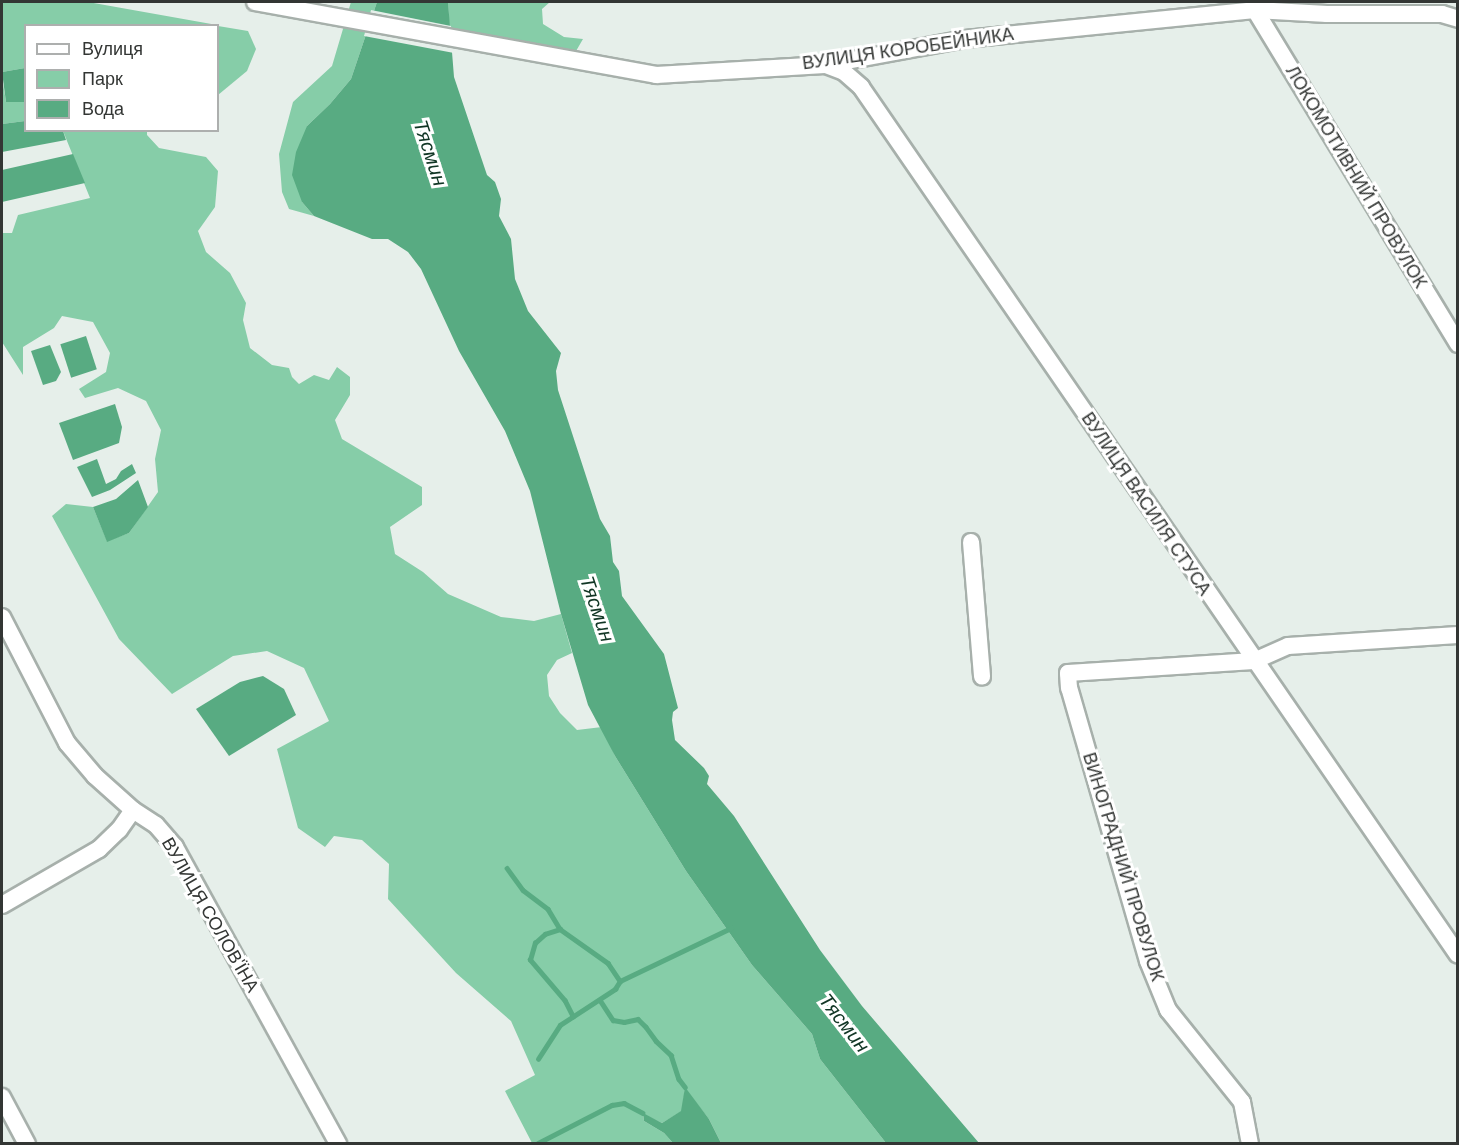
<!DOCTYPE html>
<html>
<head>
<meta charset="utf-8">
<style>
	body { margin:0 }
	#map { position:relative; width:1459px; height:1145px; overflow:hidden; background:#e6efea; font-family:"DM Sans",sans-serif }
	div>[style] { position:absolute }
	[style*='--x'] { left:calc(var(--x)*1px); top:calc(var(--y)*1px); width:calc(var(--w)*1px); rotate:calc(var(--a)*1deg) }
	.green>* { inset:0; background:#86cda8 }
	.water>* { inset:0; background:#58ab82; transform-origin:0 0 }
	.pier>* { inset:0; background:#e6efea }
	.stream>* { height:4.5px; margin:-2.25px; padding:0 2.25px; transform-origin:2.25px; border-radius:2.25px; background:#58ab82 }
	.roads { filter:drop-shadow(2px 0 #a7b0ab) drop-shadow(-2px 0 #a7b0ab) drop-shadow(0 2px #a7b0ab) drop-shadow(0 -2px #a7b0ab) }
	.minor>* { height:16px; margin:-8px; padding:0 8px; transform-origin:8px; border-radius:8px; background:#fff }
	span { translate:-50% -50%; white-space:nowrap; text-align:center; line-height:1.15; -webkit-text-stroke:6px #fff; paint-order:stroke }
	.street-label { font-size:18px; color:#333634 }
	.water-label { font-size:20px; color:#113625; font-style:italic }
	.frame { position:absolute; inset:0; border:3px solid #333634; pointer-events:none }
	.legend { position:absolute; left:24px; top:24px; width:195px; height:108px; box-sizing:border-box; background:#fff; border:2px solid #adafae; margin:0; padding:8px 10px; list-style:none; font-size:18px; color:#333634 }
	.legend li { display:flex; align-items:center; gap:12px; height:30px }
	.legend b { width:30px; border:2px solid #adafae }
</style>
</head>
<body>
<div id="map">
	<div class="green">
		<div style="clip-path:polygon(2px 2px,88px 2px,217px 25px,26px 26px,25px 68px,2px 72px)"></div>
		<div style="clip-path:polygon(351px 2px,377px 2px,351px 79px,330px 104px,307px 126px,302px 202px,314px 216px,289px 209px,282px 192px,279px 154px,293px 102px,332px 66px)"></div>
		<div style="clip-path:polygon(448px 2px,550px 2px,542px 9px,543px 24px,564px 37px,583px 39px,572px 58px,450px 39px)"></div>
		<div style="clip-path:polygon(218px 26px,248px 31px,256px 49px,247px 71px,218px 95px)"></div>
		<div style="clip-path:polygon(2px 77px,6px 102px,25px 102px,25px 121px,2px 124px)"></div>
		<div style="clip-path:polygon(63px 131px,147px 131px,147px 135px,159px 148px,206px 157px,218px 171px,215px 207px,198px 231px,206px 252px,230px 273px,246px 303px,243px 320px,250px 348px,272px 365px,289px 368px,292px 377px,299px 384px,314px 375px,329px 380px,337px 367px,350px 377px,350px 395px,335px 420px,342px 439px,422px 487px,422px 505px,390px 527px,395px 554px,423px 572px,448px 594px,501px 617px,534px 621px,561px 614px,572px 653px,557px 660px,547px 675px,549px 696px,560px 713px,577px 730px,602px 727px,615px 756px,686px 871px,752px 965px,812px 1034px,820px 1059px,886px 1143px,721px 1143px,709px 1119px,685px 1089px,682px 1111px,662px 1123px,643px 1114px,644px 1121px,664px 1133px,673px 1143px,532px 1143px,505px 1091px,535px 1075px,511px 1021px,456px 973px,388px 899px,389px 864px,362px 840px,334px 836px,325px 847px,298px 828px,277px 749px,329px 721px,304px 668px,267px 651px,233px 656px,172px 694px,119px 639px,52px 516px,66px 504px,93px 507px,107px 541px,129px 533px,158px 492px,155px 459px,161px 430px,146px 401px,118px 388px,85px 398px,79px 389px,106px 372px,110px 353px,93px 322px,62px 316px,54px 328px,23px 347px,23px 375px,2px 342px,2px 233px,12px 233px,18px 215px,90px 198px)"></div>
	</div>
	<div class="water">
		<div style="clip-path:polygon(377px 2px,448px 2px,454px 77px,487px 175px,495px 182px,501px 199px,499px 216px,511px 239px,515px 279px,528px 311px,561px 353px,556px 371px,558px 390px,600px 519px,610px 536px,613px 562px,619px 571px,622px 596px,664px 654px,678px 708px,673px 712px,672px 720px,675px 740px,704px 768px,709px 776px,707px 784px,734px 816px,820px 950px,862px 1006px,979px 1143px,886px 1143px,820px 1059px,812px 1034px,752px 965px,686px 871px,615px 756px,588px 705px,561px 614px,530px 491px,505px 431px,459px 351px,421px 269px,408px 252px,388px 239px,372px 239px,314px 216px,302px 202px,292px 175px,296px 152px,307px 126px,330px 104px,351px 79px)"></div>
		<div style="clip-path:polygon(25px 68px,25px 102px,6px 102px,2px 72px)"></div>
		<div style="clip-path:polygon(25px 121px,26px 130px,63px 131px,66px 140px,2px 152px,2px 124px)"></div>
		<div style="clip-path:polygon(73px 154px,85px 183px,2px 202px,2px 170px)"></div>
		<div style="left:86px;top:336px;width:35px;height:27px;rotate:72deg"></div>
		<div style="clip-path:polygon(50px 345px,61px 372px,56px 381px,43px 385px,31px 351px)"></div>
		<div style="clip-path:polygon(115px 404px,122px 427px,119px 443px,73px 460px,59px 423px)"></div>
		<div style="clip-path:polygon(97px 459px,106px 484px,116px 479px,121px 471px,132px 464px,136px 473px,110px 490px,92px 497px,77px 467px)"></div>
		<div style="clip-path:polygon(138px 480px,148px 507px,129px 533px,107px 542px,93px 507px,116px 499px)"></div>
		<div style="clip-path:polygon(263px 676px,284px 689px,296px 715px,229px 756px,196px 709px,240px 682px)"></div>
		<div style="clip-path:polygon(685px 1087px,709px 1119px,721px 1143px,673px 1143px,664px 1133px,644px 1121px,643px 1113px,662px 1123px,681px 1111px)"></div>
	</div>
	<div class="pier">
		<div style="clip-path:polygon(371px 10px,451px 26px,454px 53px,364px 36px)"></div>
	</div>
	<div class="stream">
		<div style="--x:507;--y:868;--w:27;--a:54"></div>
		<div style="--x:523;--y:890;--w:31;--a:37"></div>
		<div style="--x:548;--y:909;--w:23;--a:59"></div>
		<div style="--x:600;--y:1000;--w:24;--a:57"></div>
		<div style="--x:613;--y:1020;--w:11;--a:10"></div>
		<div style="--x:624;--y:1022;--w:14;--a:-12"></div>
		<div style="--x:638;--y:1019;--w:11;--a:45"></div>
		<div style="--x:646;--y:1027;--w:17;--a:54"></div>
		<div style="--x:656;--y:1041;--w:21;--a:43"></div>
		<div style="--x:671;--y:1055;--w:25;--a:72"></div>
		<div style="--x:679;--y:1079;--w:10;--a:53"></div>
		<div style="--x:573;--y:1017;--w:18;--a:-117"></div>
		<div style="--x:565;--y:1001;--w:54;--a:-130.5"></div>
		<div style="--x:530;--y:960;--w:18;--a:-74"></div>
		<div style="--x:535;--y:943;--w:13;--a:-42"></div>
		<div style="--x:545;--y:934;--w:16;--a:-18"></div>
		<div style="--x:560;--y:929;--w:59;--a:35.3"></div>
		<div style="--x:608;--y:963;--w:22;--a:56"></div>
		<div style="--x:538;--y:1059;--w:40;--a:-57.1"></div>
		<div style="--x:560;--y:1025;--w:66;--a:-33.2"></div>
		<div style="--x:615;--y:989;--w:9;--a:-58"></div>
		<div style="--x:620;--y:981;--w:123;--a:-25.5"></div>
		<div style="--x:538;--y:1143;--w:83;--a:-27.2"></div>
		<div style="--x:612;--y:1105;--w:12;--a:-9"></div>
		<div style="--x:624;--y:1103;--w:21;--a:28"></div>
	</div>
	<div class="roads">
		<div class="minor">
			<div style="--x:255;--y:2;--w:408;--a:10.3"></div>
			<div style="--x:656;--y:75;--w:169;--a:-3.4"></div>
			<div style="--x:825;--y:65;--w:142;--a:-10.5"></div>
			<div style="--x:965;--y:39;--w:291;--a:-5.7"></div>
			<div style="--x:1255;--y:10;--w:72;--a:3.2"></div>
			<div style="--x:1327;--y:14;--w:115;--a:0"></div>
			<div style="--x:1442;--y:14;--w:17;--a:17"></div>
			<div style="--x:1255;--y:10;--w:391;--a:58.7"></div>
			<div style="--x:826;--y:65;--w:19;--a:21"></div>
			<div style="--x:844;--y:72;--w:23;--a:41"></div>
			<div style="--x:861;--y:87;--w:1053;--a:55.48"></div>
			<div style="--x:971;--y:542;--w:135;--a:85.3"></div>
			<div style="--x:2;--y:617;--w:142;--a:62.7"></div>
			<div style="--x:67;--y:743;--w:43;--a:49.7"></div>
			<div style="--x:95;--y:776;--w:51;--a:41.8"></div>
			<div style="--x:133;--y:810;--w:27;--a:33"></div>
			<div style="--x:156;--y:825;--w:29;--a:49"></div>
			<div style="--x:175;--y:847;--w:339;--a:61.2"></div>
			<div style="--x:2;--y:905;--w:112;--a:-30"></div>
			<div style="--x:99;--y:849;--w:28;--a:-44"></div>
			<div style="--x:119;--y:830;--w:24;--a:-55"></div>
			<div style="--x:2;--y:1097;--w:53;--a:62"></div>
			<div style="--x:1250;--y:1144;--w:43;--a:-100.8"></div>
			<div style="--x:1242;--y:1102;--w:118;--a:-128.8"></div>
			<div style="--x:1168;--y:1010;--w:53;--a:-112.2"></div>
			<div style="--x:1148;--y:961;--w:284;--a:-106.1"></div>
			<div style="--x:1069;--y:688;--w:15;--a:-94"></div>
			<div style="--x:1068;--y:673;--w:186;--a:-3.7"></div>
			<div style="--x:1254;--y:661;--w:37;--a:-24"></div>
			<div style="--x:1288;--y:646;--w:170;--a:-3.7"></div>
		</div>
	</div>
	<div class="street-label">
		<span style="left:908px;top:49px;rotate:-8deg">ВУЛИЦЯ КОРОБЕЙНИКА</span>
		<span style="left:1356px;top:177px;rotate:59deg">ЛОКОМОТИВНИЙ ПРОВУЛОК</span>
		<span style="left:1146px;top:504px;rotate:56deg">ВУЛИЦЯ ВАСИЛЯ СТУСА</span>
		<span style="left:1123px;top:867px;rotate:73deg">ВИНОГРАДНИЙ ПРОВУЛОК</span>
		<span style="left:210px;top:915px;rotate:60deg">ВУЛИЦЯ СОЛОВ'ЇНА</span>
	</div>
	<div class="water-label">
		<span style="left:430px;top:153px;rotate:72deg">Тясмин</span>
		<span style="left:597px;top:609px;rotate:71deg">Тясмин</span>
		<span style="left:844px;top:1023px;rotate:52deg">Тясмин</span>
	</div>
	<div class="frame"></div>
	<ul class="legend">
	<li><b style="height:8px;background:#fff"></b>Вулиця</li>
	<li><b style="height:16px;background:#86cda8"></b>Парк</li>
	<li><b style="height:16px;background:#58ab82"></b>Вода</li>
	</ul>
</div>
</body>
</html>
